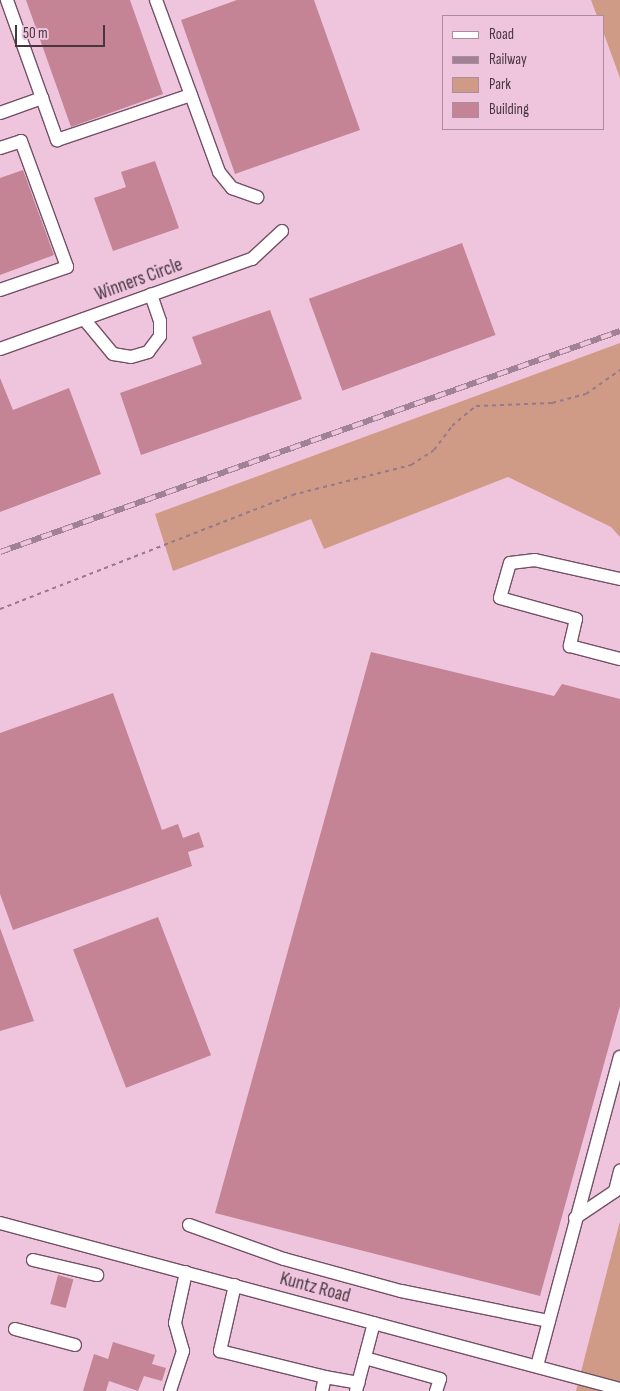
<!DOCTYPE html>
<html>
<head>
<meta charset="utf-8">
<style>
	body { margin:0 }
	#map { position:relative; width:620px; height:1391px; overflow:hidden; background:#efc5de; font-family:"Sofia Sans Condensed",sans-serif }
	div>[style] { position:absolute }
	[style*='--x'] { left:calc(var(--x)*1px); top:calc(var(--y)*1px); width:calc(var(--w)*1px); rotate:calc(var(--a)*1deg) }
	.green>* { inset:0; background:#cf9b87 }
	.building>* { inset:0; background:#c48495; transform-origin:0 0 }
	.path>* { height:2px; margin-top:-1px; transform-origin:0; background:repeating-linear-gradient(90deg,#96798a 0 4px,transparent 0 8px) }
	.roads { filter:drop-shadow(1px 0 #735065) drop-shadow(-1px 0 #735065) drop-shadow(0 1px #735065) drop-shadow(0 -1px #735065) }
	.minor>* { height:12px; margin:-6px; padding:0 6px; transform-origin:6px; border-radius:6px; background:#fff }
	.rail>* { height:5.5px; margin-top:-2.75px; transform-origin:0; background:repeating-linear-gradient(90deg,#efc5de 0 11px,#a08294 0 22px); box-sizing:border-box; border-block:1px solid #a08294 }
	span { translate:-50% -50%; white-space:nowrap; text-align:center; line-height:1.15; -webkit-text-stroke:5px #efc5de; paint-order:stroke }
	.street-label { font-size:19px; color:#473640 }
	.legend { position:absolute; left:442px; top:15px; width:162px; height:115px; box-sizing:border-box; background:#efc5de; border:1px solid #ac8c9f; margin:0; padding:6px 9px; list-style:none; font-size:15px; color:#473640 }
	.legend li { display:flex; align-items:center; gap:10px; height:25px }
	.legend b { width:25px; border:1px solid #ac8c9f }
	.scale { position:absolute; left:15px; top:25px; width:90px; height:22px; box-sizing:border-box; border:2px solid #473640; border-top:0; padding-left:6px; font-size:15px; line-height:18px; white-space:nowrap; color:#473640; -webkit-text-stroke:4px #efc5de; paint-order:stroke }
</style>
</head>
<body>
<div id="map">
	<div class="green">
		<div style="clip-path:polygon(591px 0,620px 0,620px 78px,604px 34px,604px 16px,597px 16px)"></div>
		<div style="clip-path:polygon(620px 343px,620px 537px,611px 527px,508px 477px,324px 549px,311px 519px,173px 571px,155px 514px)"></div>
		<div style="clip-path:polygon(620px 1221px,620px 1391px,576px 1391px)"></div>
	</div>
	<div class="building">
		<div style="clip-path:polygon(26px 0,130px 0,163px 94px,71px 127px)"></div>
		<div style="clip-path:polygon(237px 0,314px 0,360px 130px,235px 174px,181px 20px)"></div>
		<div style="clip-path:polygon(155px 161px,179px 228px,113px 251px,94px 198px,126px 187px,121px 172px)"></div>
		<div style="clip-path:polygon(23px 170px,54px 255px,0 275px,0 178px)"></div>
		<div style="left:462px;top:243px;width:98px;height:163px;rotate:70deg"></div>
		<div style="clip-path:polygon(270px 310px,302px 399px,141px 455px,120px 393px,202px 364px,192px 337px)"></div>
		<div style="clip-path:polygon(0 378px,13px 410px,69px 388px,101px 474px,0 512px)"></div>
		<div style="clip-path:polygon(371px 652px,554px 696px,562px 684px,620px 699px,620px 1006px,540px 1296px,215px 1213px)"></div>
		<div style="clip-path:polygon(113px 693px,162px 830px,178px 824px,183px 838px,199px 832px,204px 847px,188px 852px,192px 866px,13px 930px,0 894px,0 733px)"></div>
		<div style="left:158px;top:917px;width:148px;height:91px;rotate:69deg"></div>
		<div style="clip-path:polygon(0 928px,34px 1021px,0 1031px)"></div>
		<div style="left:58px;top:1275px;width:16px;height:30px;rotate:15deg"></div>
		<div style="clip-path:polygon(113px 1342px,155px 1355px,152px 1364px,166px 1368px,162px 1381px,144px 1376px,138px 1391px,109px 1381px,106px 1391px,83px 1391px,94px 1354px,108px 1359px)"></div>
	</div>
	<div class="path">
		<div style="--x:0;--y:609;--w:313;--a:-21.3"></div>
		<div style="--x:292;--y:495;--w:123;--a:-14.1"></div>
		<div style="--x:411;--y:465;--w:27;--a:-33"></div>
		<div style="--x:434;--y:450;--w:30;--a:-53"></div>
		<div style="--x:452;--y:426;--w:31;--a:-40"></div>
		<div style="--x:476;--y:406;--w:76;--a:-2.3"></div>
		<div style="--x:552;--y:403;--w:35;--a:-15"></div>
		<div style="--x:586;--y:394;--w:42;--a:-35.2"></div>
	</div>
	<div class="roads">
		<div class="minor">
			<div style="--x:156;--y:0;--w:101;--a:69.8"></div>
			<div style="--x:42;--y:98;--w:45;--a:70.3"></div>
			<div style="--x:57;--y:140;--w:141;--a:-18.6"></div>
			<div style="--x:191;--y:95;--w:82;--a:70"></div>
			<div style="--x:219;--y:172;--w:21;--a:51"></div>
			<div style="--x:232;--y:188;--w:27;--a:20"></div>
			<div style="--x:0;--y:113;--w:45;--a:-19.7"></div>
			<div style="--x:42;--y:98;--w:104;--a:-109.7"></div>
			<div style="--x:0;--y:148;--w:22;--a:-18"></div>
			<div style="--x:21;--y:141;--w:134;--a:69.9"></div>
			<div style="--x:67;--y:267;--w:71;--a:161.1"></div>
			<div style="--x:84;--y:319;--w:45;--a:50.4"></div>
			<div style="--x:113;--y:354;--w:18;--a:9"></div>
			<div style="--x:131;--y:357;--w:18;--a:-16"></div>
			<div style="--x:148;--y:352;--w:20;--a:-53"></div>
			<div style="--x:160;--y:336;--w:15;--a:-90"></div>
			<div style="--x:160;--y:321;--w:28;--a:-109"></div>
			<div style="--x:0;--y:349;--w:268;--a:-19.7"></div>
			<div style="--x:252;--y:259;--w:41;--a:-43"></div>
			<div style="--x:620;--y:579;--w:87;--a:-167.4"></div>
			<div style="--x:535;--y:560;--w:25;--a:173"></div>
			<div style="--x:510;--y:563;--w:36;--a:106"></div>
			<div style="--x:500;--y:598;--w:79;--a:15.4"></div>
			<div style="--x:576;--y:619;--w:28;--a:103"></div>
			<div style="--x:570;--y:646;--w:52;--a:14.6"></div>
			<div style="--x:575;--y:1218;--w:48;--a:-34"></div>
			<div style="--x:615;--y:1191;--w:21;--a:-76"></div>
			<div style="--x:0;--y:1223;--w:642;--a:14.99"></div>
			<div style="--x:189;--y:1225;--w:101;--a:19.7"></div>
			<div style="--x:284;--y:1259;--w:121;--a:15.3"></div>
			<div style="--x:401;--y:1291;--w:151;--a:11.5"></div>
			<div style="--x:33;--y:1260;--w:66;--a:13.2"></div>
			<div style="--x:235;--y:1285;--w:68;--a:102.8"></div>
			<div style="--x:220;--y:1351;--w:108;--a:13.9"></div>
			<div style="--x:15;--y:1329;--w:62;--a:14.9"></div>
			<div style="--x:365;--y:1358;--w:78;--a:15.6"></div>
			<div style="--x:440;--y:1379;--w:13;--a:108"></div>
			<div style="--x:537;--y:1366;--w:320;--a:-75"></div>
			<div style="--x:170;--y:1391;--w:42;--a:-72"></div>
			<div style="--x:183;--y:1351;--w:29;--a:-106"></div>
			<div style="--x:175;--y:1323;--w:52;--a:-77.8"></div>
			<div style="--x:322;--y:1391;--w:14;--a:-78"></div>
			<div style="--x:325;--y:1377;--w:34;--a:10"></div>
			<div style="--x:356;--y:1391;--w:70;--a:-75.2"></div>
		</div>
	</div>
	<div class="rail">
		<div style="--x:0;--y:552;--w:658;--a:-19.62"></div>
	</div>
	<div class="street-label">
		<span style="left:139px;top:280px;rotate:-20deg">Winners Circle</span>
		<span style="left:315px;top:1288px;rotate:15deg">Kuntz Road</span>
	</div>
	<ul class="legend">
	<li><b style="height:6px;background:#fff"></b>Road</li>
	<li><b style="height:6px;background:#a08294"></b>Railway</li>
	<li><b style="height:14px;background:#cf9b87"></b>Park</li>
	<li><b style="height:14px;background:#c48495"></b>Building</li>
	</ul>
	<div class="scale">50 m</div>
</div>
</body>
</html>
